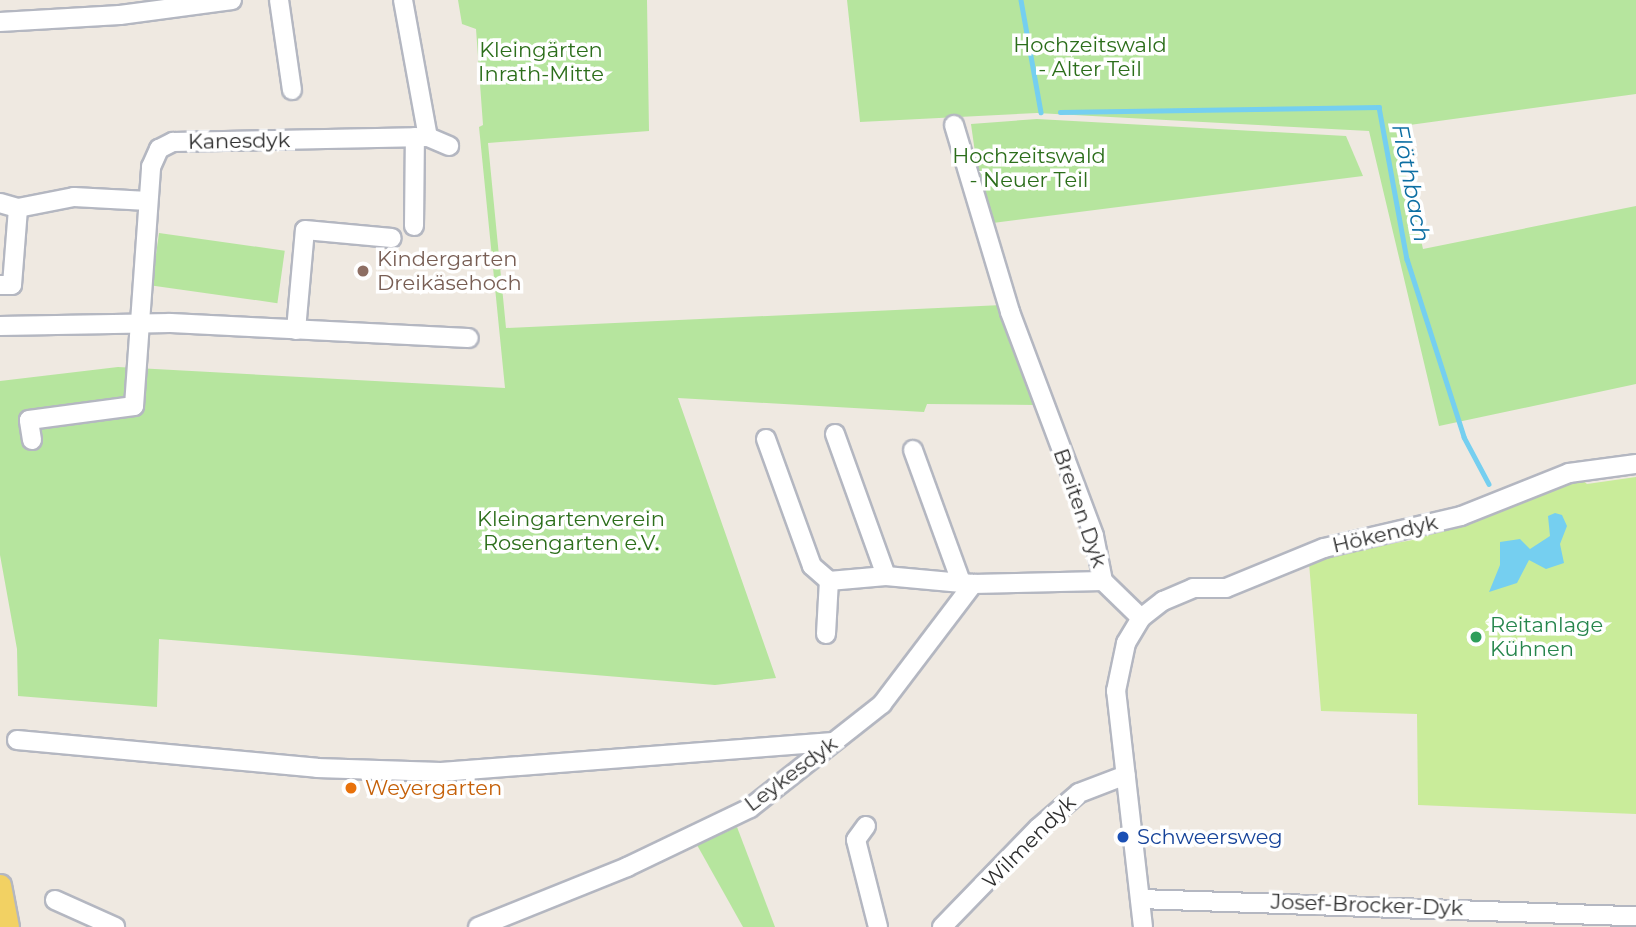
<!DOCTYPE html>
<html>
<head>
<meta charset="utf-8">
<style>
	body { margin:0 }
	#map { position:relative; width:1636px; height:927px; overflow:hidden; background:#efe9e1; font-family:Montserrat,sans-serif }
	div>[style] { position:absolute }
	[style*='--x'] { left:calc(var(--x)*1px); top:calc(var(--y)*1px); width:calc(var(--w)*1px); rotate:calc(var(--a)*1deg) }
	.green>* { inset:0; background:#b6e59e; transform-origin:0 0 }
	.pitch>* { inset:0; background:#c9ec9a }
	.water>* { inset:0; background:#75cff0 }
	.stream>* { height:4.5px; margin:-2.25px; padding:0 2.25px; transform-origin:2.25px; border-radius:2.25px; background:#75cff0 }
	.roads { filter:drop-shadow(2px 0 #b4b7c1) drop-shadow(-2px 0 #b4b7c1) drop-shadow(0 2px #b4b7c1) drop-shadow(0 -2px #b4b7c1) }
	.minor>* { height:18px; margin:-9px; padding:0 9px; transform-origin:9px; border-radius:9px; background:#fff }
	.major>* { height:21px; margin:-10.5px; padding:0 10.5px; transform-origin:10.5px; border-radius:10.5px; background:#f2d163 }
	.dots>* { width:19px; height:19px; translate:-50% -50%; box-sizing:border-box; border:4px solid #fff; border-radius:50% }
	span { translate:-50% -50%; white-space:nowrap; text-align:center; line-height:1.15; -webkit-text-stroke:7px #fff; paint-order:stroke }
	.park-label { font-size:21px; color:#2c6e1b }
	.street-label { font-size:21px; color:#2e2e2e }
	.education-label { font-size:21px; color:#785e54 }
	.left { translate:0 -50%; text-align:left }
	.leisure-label { font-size:21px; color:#27864d }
	.food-label { font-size:21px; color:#c56008 }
	.transit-label { font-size:21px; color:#164399 }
	.water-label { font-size:23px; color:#0d6fa3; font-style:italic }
</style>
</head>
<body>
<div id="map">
	<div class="green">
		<div style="clip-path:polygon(458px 0,647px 0,649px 131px,488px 143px,506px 328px,1002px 305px,1038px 405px,927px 404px,924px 412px,678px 398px,776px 678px,715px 685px,159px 639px,157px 707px,18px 696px,17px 649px,0 555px,0 381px,118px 367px,505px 388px,479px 127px,483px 125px,476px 29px,462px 24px)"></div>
		<div style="clip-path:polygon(847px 0,1636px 0,1636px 94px,1395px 127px,1423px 249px,1636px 206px,1636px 384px,1439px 426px,1369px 131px,1037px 113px,860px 122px)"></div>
		<div style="clip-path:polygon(1037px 119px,1346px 136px,1363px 176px,985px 224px,971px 124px)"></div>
		<div style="left:159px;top:233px;width:127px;height:53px;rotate:8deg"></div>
		<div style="clip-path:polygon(737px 827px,775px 927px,743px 927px,697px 845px)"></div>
	</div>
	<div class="pitch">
		<div style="clip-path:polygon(1636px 477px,1636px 814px,1418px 805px,1417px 714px,1321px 711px,1309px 563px,1327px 555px,1413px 540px,1581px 479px,1587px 484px)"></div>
	</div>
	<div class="water">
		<div style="clip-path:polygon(1555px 513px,1562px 515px,1567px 526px,1560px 544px,1564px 563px,1546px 569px,1529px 560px,1517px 583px,1489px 592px,1500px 565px,1500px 542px,1520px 539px,1530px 549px,1550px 536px,1548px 516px)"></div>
	</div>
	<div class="stream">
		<div style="--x:1021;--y:0;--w:114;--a:79.9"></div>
		<div style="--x:1060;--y:112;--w:319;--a:-0.9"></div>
		<div style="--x:1379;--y:107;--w:155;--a:79.6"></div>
		<div style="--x:1407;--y:259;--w:187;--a:72.2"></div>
		<div style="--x:1464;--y:437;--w:53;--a:62"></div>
	</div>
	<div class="roads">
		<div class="minor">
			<div style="--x:279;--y:0;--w:91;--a:81.8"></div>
			<div style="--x:403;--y:0;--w:139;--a:79.7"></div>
			<div style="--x:0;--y:22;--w:120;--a:-3.3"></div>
			<div style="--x:120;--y:15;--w:113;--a:-7.6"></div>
			<div style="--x:954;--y:125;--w:195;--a:73.3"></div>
			<div style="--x:1010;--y:312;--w:239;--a:69.4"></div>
			<div style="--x:1094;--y:536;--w:46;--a:78.7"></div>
			<div style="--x:1103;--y:581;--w:53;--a:44.2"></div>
			<div style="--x:0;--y:203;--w:19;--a:16"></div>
			<div style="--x:414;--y:226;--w:89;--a:-89.4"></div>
			<div style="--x:0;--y:285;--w:12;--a:0"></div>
			<div style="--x:12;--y:285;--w:77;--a:-85.5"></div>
			<div style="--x:18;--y:208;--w:57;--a:-11.1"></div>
			<div style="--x:74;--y:197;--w:74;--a:3.1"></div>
			<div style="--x:0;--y:326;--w:170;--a:-1"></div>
			<div style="--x:170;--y:323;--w:299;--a:2.9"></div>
			<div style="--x:296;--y:330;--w:100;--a:-84.9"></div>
			<div style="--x:305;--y:230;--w:87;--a:5.3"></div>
			<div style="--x:835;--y:434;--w:151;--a:70.2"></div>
			<div style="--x:766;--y:439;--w:135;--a:70.1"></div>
			<div style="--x:812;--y:566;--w:23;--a:41"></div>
			<div style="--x:829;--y:581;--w:57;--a:-5"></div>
			<div style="--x:886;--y:576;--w:87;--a:5.3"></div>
			<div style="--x:973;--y:584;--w:130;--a:-1.3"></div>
			<div style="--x:32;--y:440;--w:20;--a:-99"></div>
			<div style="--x:29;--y:420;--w:106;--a:-7.6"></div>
			<div style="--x:134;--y:406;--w:240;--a:-85.9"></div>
			<div style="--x:151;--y:167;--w:20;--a:-66"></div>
			<div style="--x:159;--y:149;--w:16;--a:-27"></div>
			<div style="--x:173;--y:142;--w:255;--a:-1.1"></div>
			<div style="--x:428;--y:137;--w:23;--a:23"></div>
			<div style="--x:913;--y:450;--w:140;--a:70"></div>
			<div style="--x:826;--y:634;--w:53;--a:-86.8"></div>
			<div style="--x:17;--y:740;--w:301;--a:5.3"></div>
			<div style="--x:317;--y:768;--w:124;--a:1.8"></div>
			<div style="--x:441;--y:772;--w:393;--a:-4.4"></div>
			<div style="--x:866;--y:826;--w:17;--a:126"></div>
			<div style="--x:856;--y:840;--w:90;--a:75.8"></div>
			<div style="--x:1140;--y:899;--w:496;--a:2"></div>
			<div style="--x:55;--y:900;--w:66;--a:24.2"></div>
			<div style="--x:478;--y:927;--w:161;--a:-21.9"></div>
			<div style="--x:627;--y:867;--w:136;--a:-25.6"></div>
			<div style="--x:750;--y:808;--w:168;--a:-38.2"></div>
			<div style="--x:882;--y:704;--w:151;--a:-52.8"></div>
			<div style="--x:942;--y:927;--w:138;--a:-45.9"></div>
			<div style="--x:1038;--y:828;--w:54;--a:-40.5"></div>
			<div style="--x:1079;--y:793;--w:50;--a:-21"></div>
			<div style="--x:1143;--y:927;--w:238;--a:-96.5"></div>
			<div style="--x:1116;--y:691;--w:49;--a:-78.2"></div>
			<div style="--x:1126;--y:643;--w:29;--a:-59"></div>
			<div style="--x:1141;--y:618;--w:28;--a:-38"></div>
			<div style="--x:1163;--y:601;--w:33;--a:-23"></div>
			<div style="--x:1193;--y:588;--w:33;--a:0"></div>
			<div style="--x:1226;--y:588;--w:106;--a:-22.2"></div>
			<div style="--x:1324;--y:548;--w:141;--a:-13.1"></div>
			<div style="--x:1461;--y:516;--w:116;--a:-21.7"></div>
			<div style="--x:1569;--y:473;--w:68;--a:-7.7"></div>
		</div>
		<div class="major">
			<div style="--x:0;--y:885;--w:43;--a:79.2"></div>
		</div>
	</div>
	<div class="dots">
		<div style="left:363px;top:271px;background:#8d6e63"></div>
		<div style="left:1476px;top:637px;background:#2e9e5b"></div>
		<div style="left:351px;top:788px;background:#e8710a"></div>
		<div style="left:1123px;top:837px;background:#1a4fb4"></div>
	</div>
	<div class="park-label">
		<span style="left:1090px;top:57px">Hochzeitswald<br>- Alter Teil</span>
		<span style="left:541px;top:62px">Kleingärten<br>Inrath-Mitte</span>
		<span style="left:1029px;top:168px">Hochzeitswald<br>- Neuer Teil</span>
		<span style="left:571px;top:531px">Kleingartenverein<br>Rosengarten e.V.</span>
	</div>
	<div class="street-label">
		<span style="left:239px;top:141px;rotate:-1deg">Kanesdyk</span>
		<span style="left:1080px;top:508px;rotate:71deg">Breiten Dyk</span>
		<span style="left:1385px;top:534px;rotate:-13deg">Hökendyk</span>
		<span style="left:791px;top:774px;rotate:-37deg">Leykesdyk</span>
		<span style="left:1029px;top:842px;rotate:-45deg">Wilmendyk</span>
		<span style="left:1367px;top:905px;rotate:2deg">Josef-Brocker-Dyk</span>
	</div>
	<div class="education-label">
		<span class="left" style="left:377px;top:271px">Kindergarten<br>Dreikäsehoch</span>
	</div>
	<div class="leisure-label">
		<span class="left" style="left:1490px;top:637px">Reitanlage<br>Kühnen</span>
	</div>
	<div class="food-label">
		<span class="left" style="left:365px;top:788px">Weyergarten</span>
	</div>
	<div class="transit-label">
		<span class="left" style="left:1137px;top:837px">Schweersweg</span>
	</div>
	<div class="water-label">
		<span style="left:1411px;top:183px;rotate:79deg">Flöthbach</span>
	</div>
</div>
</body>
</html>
